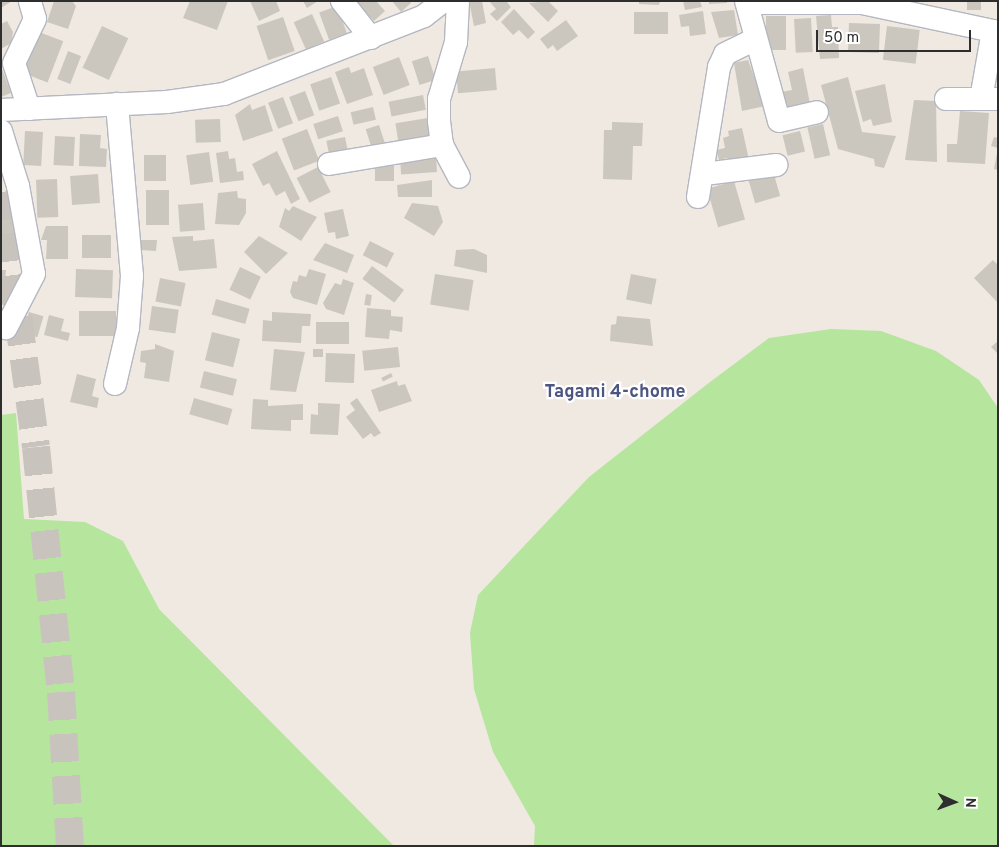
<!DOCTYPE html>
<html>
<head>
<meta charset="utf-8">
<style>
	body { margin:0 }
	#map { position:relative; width:999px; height:847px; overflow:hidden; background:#efe9e1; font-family:Overpass,sans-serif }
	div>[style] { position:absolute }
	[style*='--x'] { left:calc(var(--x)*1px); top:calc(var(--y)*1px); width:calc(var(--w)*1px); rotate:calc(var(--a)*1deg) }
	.green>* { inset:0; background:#b6e59e }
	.building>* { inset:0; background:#cbc7bf; transform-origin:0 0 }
	.highway-tunnel>* { height:28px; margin-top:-14px; transform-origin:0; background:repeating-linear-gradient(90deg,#c8c4bd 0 28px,transparent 0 42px) }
	.roads { filter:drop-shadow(1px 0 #b4b7c1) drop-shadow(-1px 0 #b4b7c1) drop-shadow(0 1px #b4b7c1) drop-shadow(0 -1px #b4b7c1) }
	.street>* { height:22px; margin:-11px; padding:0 11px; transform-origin:11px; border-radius:11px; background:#fff }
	span { translate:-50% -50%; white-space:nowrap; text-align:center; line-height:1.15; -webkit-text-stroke:4.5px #fff; paint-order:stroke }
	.neighbourhood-label { font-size:18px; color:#4d5680; font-weight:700 }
	.frame { position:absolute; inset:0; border:2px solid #2e2e2e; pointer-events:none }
	.north { position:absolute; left:929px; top:777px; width:50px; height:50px; -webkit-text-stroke:4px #fff; paint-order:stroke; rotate:92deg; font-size:14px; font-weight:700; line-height:20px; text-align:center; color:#2e2e2e }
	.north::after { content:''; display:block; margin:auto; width:18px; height:22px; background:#2e2e2e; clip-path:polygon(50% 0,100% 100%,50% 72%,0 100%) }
	.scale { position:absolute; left:816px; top:30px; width:155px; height:22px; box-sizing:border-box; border:2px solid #2e2e2e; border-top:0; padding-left:6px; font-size:15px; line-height:18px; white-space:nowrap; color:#2e2e2e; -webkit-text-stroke:4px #fff; paint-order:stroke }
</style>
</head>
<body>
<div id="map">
	<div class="green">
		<div style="clip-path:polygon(831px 329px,881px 331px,936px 351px,979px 380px,998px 408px,998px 846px,534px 846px,535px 826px,493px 752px,474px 689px,470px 633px,478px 595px,589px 477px,710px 382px,769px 338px)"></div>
		<div style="clip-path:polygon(16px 413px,24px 519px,85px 522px,123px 541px,159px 609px,394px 846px,1px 846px,1px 415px)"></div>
	</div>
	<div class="building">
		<div style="clip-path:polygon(1px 1px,12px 1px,1px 8px)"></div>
		<div style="clip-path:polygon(54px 1px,72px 1px,76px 6px,68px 29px,47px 22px)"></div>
		<div style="clip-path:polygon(190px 1px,228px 1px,217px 30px,183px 18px)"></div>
		<div style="clip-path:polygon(250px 1px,276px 1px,280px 11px,259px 21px)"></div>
		<div style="clip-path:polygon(303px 1px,318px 1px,307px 8px)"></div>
		<div style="clip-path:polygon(356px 1px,376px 1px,385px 11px,374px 21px)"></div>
		<div style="clip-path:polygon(392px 1px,410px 1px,411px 3px,401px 12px)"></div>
		<div style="clip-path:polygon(469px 1px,482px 1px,486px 23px,474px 26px)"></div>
		<div style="clip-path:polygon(489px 1px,506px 1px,511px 7px,497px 21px,490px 14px,496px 9px)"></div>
		<div style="clip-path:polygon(548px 1px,558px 11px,548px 22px,529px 3px)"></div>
		<div style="clip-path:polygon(639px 1px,660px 1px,659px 5px,639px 4px)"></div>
		<div style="clip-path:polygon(683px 1px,700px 1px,702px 7px,685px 10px)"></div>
		<div style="clip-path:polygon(709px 1px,727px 1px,727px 3px,709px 4px)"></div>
		<div style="left:967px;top:1px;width:14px;height:9px"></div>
		<div style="left:337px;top:6px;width:29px;height:19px;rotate:70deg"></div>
		<div style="clip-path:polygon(514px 9px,535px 32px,528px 39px,519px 30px,513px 35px,501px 22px)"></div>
		<div style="clip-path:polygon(734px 10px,738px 35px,719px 38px,711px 12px)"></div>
		<div style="clip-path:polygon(703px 11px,706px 34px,690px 36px,689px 26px,681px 27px,679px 15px)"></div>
		<div style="left:634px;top:12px;width:34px;height:22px"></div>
		<div style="left:312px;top:14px;width:30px;height:20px;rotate:66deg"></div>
		<div style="clip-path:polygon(831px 15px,832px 27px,838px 27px,839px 58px,820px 59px,816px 16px)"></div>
		<div style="left:766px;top:16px;width:20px;height:34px"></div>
		<div style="left:283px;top:17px;width:36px;height:28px;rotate:71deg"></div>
		<div style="left:811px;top:18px;width:34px;height:17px;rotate:87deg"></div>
		<div style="clip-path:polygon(566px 20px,578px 36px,557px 51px,553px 45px,548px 49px,540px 39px)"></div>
		<div style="clip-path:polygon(7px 21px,13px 32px,11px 43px,1px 49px,1px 24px)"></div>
		<div style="left:849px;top:23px;width:31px;height:29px;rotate:2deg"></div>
		<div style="left:102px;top:26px;width:29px;height:46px;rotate:25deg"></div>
		<div style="left:887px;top:26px;width:33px;height:34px;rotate:7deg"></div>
		<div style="left:39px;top:32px;width:26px;height:44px;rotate:21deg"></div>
		<div style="left:68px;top:51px;width:14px;height:30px;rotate:21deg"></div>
		<div style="left:428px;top:56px;width:25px;height:17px;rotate:72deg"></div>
		<div style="left:399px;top:57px;width:30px;height:28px;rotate:69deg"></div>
		<div style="clip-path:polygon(748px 60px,765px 106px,742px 111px,734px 63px)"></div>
		<div style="clip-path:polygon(1px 66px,11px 93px,1px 97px)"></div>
		<div style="clip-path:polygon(349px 67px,351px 73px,364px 68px,373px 95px,347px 104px,335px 72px)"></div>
		<div style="left:495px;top:68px;width:22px;height:39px;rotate:85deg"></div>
		<div style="clip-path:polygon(803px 68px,810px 104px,785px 109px,781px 92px,792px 90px,788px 72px)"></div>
		<div style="left:331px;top:77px;width:28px;height:22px;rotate:71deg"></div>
		<div style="clip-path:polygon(848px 77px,862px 132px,896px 136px,884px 168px,875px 166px,874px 159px,838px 149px,821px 85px)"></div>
		<div style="clip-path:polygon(885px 84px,892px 122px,873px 126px,871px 119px,863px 122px,855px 91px)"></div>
		<div style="left:305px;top:91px;width:26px;height:17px;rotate:69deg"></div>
		<div style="left:423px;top:95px;width:15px;height:35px;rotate:79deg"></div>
		<div style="left:283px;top:97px;width:28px;height:16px;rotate:69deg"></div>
		<div style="clip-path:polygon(914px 100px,936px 101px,937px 162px,905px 160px)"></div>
		<div style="clip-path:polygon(250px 104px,252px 110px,265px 105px,273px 131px,243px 141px,235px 115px)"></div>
		<div style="left:373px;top:107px;width:13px;height:23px;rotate:77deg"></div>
		<div style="clip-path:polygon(960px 111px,989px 113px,985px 164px,947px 162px,947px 144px,957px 144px)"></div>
		<div style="left:338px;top:116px;width:16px;height:26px;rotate:72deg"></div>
		<div style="left:428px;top:118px;width:18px;height:33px;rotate:81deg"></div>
		<div style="left:220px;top:119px;width:23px;height:25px;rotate:88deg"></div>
		<div style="clip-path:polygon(612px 122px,643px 123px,642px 146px,633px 146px,632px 180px,603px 179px,604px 130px,612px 130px)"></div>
		<div style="left:823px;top:124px;width:32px;height:16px;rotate:77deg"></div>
		<div style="left:379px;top:125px;width:19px;height:14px;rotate:72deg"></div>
		<div style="clip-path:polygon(742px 128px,749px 160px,729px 165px,727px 158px,719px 160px,716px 150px,725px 148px,723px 138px,729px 136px,728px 131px)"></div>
		<div style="left:307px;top:129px;width:34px;height:27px;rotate:69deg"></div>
		<div style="left:25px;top:131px;width:18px;height:34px;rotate:3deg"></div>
		<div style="left:800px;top:131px;width:21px;height:18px;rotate:76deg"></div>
		<div style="clip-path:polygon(80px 134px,101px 135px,100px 148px,107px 149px,106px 167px,79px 166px)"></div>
		<div style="left:55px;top:136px;width:20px;height:29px;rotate:3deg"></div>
		<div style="left:345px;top:137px;width:15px;height:19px;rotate:79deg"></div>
		<div style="clip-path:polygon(994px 137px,998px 138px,998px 148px,991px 146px)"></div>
		<div style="clip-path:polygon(228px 151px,229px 159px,235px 158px,237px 172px,243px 171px,244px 180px,220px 183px,216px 153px)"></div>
		<div style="clip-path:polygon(277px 151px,300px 199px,291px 204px,285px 191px,276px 196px,269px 183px,263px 186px,252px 164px)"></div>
		<div style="left:209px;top:152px;width:30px;height:23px;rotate:82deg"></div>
		<div style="clip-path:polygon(997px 153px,998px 153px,998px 170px,994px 169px)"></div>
		<div style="left:144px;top:155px;width:22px;height:26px"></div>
		<div style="left:436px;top:157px;width:15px;height:36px;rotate:86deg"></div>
		<div style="left:375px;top:166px;width:19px;height:15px"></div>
		<div style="left:318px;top:167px;width:28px;height:24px;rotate:63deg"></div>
		<div style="left:773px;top:171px;width:26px;height:26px;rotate:74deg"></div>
		<div style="left:98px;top:174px;width:29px;height:28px;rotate:86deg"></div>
		<div style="left:57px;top:179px;width:38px;height:21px;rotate:88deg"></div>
		<div style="clip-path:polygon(432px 180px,432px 197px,398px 197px,397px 185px)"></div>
		<div style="left:734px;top:181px;width:40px;height:28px;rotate:74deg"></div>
		<div style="left:169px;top:190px;width:35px;height:23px;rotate:90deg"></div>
		<div style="clip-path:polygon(237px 191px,238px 198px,246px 199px,246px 213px,239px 225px,215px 224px,218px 193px)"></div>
		<div style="left:203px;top:203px;width:27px;height:25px;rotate:86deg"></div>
		<div style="clip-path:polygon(412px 203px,438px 206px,443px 222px,434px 236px,404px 218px)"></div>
		<div style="clip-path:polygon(293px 206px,317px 217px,301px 241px,279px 227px,285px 208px,289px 211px)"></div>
		<div style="clip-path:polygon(343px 209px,349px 236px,336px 239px,335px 232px,328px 233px,324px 213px)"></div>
		<div style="clip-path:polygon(12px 217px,18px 245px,1px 248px,1px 220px)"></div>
		<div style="clip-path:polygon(46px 226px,68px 226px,68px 259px,46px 259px,47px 240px,41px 240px)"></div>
		<div style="left:82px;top:235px;width:29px;height:23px"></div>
		<div style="clip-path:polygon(193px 236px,193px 241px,214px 239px,217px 268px,179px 271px,172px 237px)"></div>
		<div style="clip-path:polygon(259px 236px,288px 253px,266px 274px,244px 252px)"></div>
		<div style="clip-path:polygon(140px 240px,157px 240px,156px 251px,140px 250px)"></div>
		<div style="left:370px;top:241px;width:27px;height:16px;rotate:27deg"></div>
		<div style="clip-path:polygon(325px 243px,354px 255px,347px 273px,313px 260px)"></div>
		<div style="clip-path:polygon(474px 249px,487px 255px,487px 273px,454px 266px,456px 250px)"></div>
		<div style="clip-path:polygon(993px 260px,998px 265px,998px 303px,974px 278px)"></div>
		<div style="left:372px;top:266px;width:40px;height:16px;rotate:37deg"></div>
		<div style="left:240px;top:267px;width:23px;height:25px;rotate:25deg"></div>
		<div style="left:76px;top:269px;width:37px;height:28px;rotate:2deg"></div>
		<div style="clip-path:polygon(309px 269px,326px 274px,317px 305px,293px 298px,290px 292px,293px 281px,297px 282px,299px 275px,306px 277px)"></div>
		<div style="clip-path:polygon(1px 270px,6px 270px,4px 292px,1px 291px)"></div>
		<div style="left:435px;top:274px;width:39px;height:31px;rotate:9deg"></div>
		<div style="left:631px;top:274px;width:26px;height:26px;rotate:11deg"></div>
		<div style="left:160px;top:278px;width:26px;height:24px;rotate:11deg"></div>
		<div style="clip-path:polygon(343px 279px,354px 283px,344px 315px,326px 309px,323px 303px,335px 283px,341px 285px)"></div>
		<div style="left:366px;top:294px;width:6px;height:11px;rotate:9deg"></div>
		<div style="left:216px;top:299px;width:35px;height:16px;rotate:16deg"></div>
		<div style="left:152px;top:306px;width:27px;height:24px;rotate:8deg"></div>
		<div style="clip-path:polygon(367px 308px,391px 310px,391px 316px,403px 317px,402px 332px,390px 330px,389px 339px,365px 337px)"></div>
		<div style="left:79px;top:311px;width:37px;height:25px"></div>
		<div style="left:29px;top:312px;width:15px;height:22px;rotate:16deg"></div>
		<div style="clip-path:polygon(272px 312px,311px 314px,310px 326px,302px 326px,301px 343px,262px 341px,263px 320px,272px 321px)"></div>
		<div style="clip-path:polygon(49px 315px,64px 319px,61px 331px,70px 333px,68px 341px,44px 335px)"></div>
		<div style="clip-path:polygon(617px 316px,650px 319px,653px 346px,610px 341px,611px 325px,616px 324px)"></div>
		<div style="left:316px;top:322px;width:33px;height:22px"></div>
		<div style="left:212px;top:332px;width:29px;height:29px;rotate:14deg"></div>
		<div style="clip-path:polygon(998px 341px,998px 354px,991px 347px)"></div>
		<div style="clip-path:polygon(155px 344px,174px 351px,169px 382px,144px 378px,146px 363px,140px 362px,141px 351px,155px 349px)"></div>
		<div style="left:398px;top:347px;width:20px;height:36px;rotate:84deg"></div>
		<div style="clip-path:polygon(274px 349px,305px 352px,296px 392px,270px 390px)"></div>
		<div style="left:323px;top:349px;width:8px;height:10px;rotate:90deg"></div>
		<div style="left:326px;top:353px;width:29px;height:29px;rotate:2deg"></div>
		<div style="left:204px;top:371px;width:34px;height:17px;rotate:14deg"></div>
		<div style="left:391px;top:373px;width:4px;height:11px;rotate:63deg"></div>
		<div style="clip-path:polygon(77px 374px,96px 379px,92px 396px,99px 398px,97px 408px,70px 402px)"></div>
		<div style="clip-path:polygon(397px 381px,398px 386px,405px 384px,412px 401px,379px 412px,371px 390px)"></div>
		<div style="left:194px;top:398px;width:40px;height:17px;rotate:16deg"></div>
		<div style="clip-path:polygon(357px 398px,381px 433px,374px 437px,371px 433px,363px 439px,346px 417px,355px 410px,350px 403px)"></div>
		<div style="clip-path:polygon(253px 399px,268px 400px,268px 406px,303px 404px,303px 420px,291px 420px,291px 431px,251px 429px)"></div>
		<div style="clip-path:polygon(318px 403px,340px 404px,338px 435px,310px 434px,311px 414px,318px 415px)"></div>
	</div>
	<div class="highway-tunnel">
		<div style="--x:1;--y:192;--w:257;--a:82.2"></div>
		<div style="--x:36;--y:447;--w:246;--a:84.2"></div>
		<div style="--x:61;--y:692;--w:154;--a:86.7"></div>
	</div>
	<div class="roads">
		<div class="street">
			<div style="--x:342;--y:1;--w:47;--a:51.9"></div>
			<div style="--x:458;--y:1;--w:41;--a:92.8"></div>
			<div style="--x:456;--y:42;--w:59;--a:106.6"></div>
			<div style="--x:439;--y:99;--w:22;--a:90"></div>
			<div style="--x:439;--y:121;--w:24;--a:83"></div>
			<div style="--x:442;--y:145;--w:36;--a:62"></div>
			<div style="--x:746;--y:1;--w:124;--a:74.6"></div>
			<div style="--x:779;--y:121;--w:39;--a:-13"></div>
			<div style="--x:747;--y:3;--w:115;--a:0"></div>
			<div style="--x:862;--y:3;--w:134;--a:12.1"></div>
			<div style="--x:993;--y:31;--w:69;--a:100"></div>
			<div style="--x:946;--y:99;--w:52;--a:0"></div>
			<div style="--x:29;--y:109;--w:48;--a:-108.1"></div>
			<div style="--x:14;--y:63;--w:49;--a:-64.5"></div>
			<div style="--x:35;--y:19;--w:19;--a:-106"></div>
			<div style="--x:1;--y:110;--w:166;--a:-2.8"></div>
			<div style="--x:167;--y:102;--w:58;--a:-8"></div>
			<div style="--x:224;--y:94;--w:215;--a:-21.3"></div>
			<div style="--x:424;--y:16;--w:24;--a:-38"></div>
			<div style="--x:1;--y:131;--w:58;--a:72.8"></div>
			<div style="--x:18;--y:186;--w:89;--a:79.7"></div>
			<div style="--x:34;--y:274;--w:61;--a:117.4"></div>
			<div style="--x:329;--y:164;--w:115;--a:-9.5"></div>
			<div style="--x:704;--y:174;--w:73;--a:-7.1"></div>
			<div style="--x:698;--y:197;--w:132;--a:-80.8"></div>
			<div style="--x:719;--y:67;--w:14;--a:-65"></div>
			<div style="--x:725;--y:54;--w:32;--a:-26"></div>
			<div style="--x:115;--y:384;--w:57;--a:-76.9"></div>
			<div style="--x:128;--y:328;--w:52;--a:-85.6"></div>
			<div style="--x:132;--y:276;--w:173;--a:-95"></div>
		</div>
	</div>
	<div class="neighbourhood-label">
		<span style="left:615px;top:393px">Tagami 4-chome</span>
	</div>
	<div class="frame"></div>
	<div class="north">N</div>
	<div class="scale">50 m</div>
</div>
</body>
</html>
